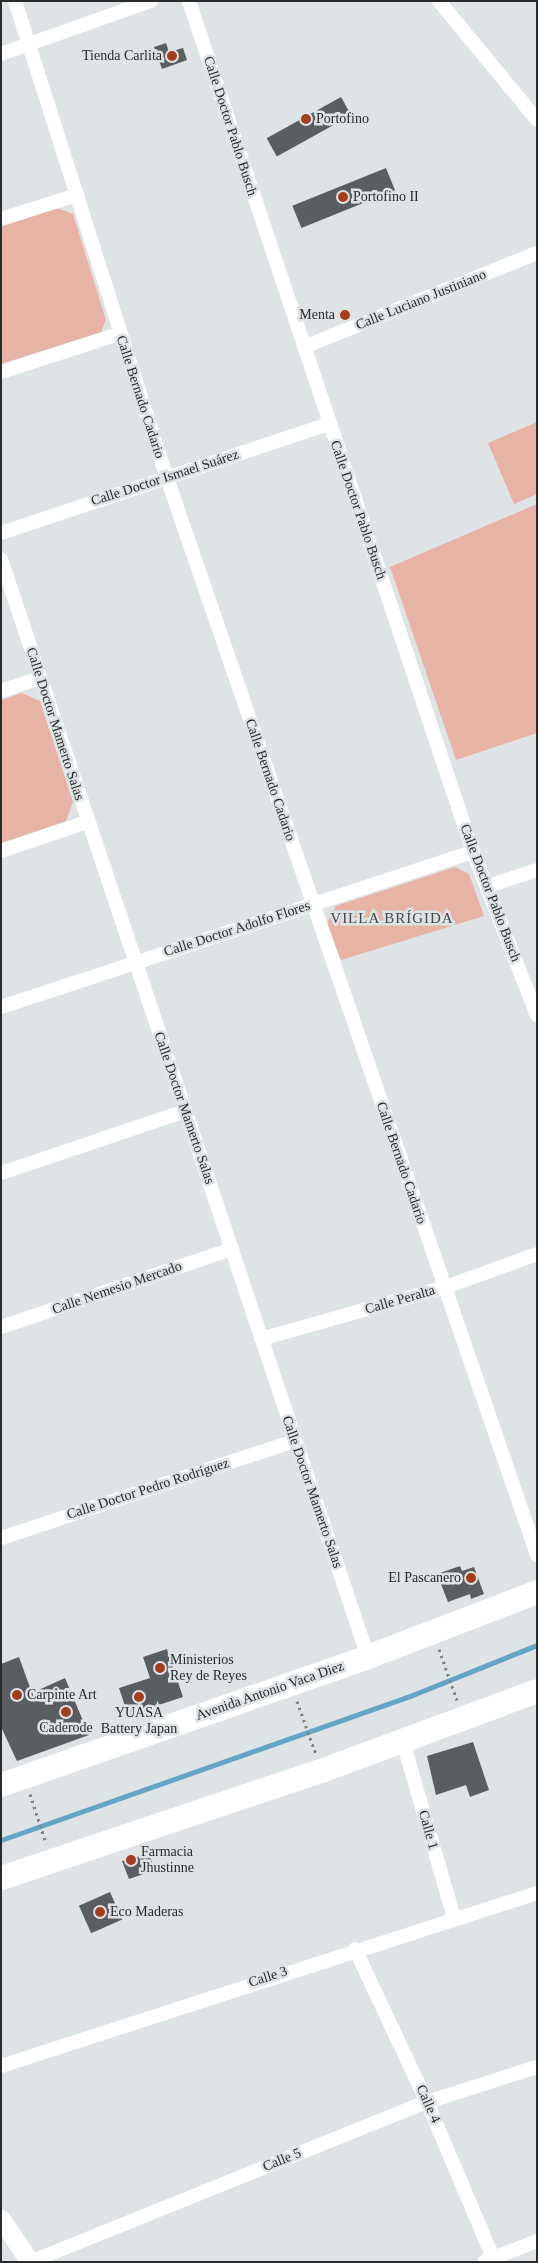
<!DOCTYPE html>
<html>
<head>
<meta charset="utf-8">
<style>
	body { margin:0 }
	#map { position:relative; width:538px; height:2263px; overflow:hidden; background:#dee3e5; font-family:"Times New Roman",serif }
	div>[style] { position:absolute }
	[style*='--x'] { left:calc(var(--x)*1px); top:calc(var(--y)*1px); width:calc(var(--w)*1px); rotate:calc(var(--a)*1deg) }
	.green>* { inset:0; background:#e7b3a4 }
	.stream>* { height:5px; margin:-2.5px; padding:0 2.5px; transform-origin:2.5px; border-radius:2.5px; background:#64a5c5 }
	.building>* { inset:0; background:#5a5e61; transform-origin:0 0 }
	.path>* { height:3px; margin-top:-1.5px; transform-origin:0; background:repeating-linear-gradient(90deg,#818485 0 2.5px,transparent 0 6.5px) }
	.street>* { height:14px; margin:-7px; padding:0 7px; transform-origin:7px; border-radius:7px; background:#fff }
	.secondary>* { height:19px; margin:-9.5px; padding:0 9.5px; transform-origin:9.5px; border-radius:9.5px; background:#fff }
	.highway>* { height:24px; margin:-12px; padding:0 12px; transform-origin:12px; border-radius:12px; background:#fff }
	.dots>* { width:14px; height:14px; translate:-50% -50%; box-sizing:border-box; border:2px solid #dee3e5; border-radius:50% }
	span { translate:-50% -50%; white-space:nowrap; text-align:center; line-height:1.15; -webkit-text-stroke:5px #dee3e5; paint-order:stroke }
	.poi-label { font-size:14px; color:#292a2b }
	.right { translate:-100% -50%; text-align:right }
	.left { translate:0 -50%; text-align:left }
	.street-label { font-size:14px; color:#292a2b }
	.neighbourhood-label { font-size:15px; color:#44484a; letter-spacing:1px }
	.frame { position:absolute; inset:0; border:2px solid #292a2b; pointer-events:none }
</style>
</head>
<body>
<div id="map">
	<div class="green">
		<div style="clip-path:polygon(57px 208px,73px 214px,106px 320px,101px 332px,1px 364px,1px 226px)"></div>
		<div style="clip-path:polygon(537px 422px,537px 494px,514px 504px,488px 443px)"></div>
		<div style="clip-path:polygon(537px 504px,537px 733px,456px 760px,390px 567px)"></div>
		<div style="clip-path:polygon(22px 693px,40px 701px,73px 802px,66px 821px,1px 843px,1px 700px)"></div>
		<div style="clip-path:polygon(455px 867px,469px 874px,484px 916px,341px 960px,327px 923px,336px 906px)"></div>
	</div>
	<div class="stream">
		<div style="--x:1;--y:1840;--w:434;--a:-19.4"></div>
		<div style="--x:410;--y:1696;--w:137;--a:-21.9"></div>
	</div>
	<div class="building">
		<div style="clip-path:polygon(166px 43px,169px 52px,183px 48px,187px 60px,162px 69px,154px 47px)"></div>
		<div style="left:341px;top:97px;width:21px;height:85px;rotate:61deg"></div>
		<div style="left:386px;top:168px;width:24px;height:101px;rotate:68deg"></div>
		<div style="clip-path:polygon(460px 1566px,462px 1571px,474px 1567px,484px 1594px,471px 1599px,470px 1594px,448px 1602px,437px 1574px)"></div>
		<div style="clip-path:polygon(167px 1649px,183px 1697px,128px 1715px,119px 1688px,150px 1678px,143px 1657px)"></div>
		<div style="clip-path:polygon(19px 1657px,32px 1693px,65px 1678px,89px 1735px,17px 1761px,1px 1727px,1px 1664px)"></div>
		<div style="clip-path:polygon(473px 1742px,489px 1790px,470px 1797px,466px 1785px,436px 1795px,427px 1756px)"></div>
		<div style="clip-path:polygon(149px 1854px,155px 1870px,129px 1879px,122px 1861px)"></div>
		<div style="left:110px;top:1892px;width:30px;height:34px;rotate:66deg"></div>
	</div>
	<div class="path">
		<div style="--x:439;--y:1649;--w:54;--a:70.6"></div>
		<div style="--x:297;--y:1701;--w:56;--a:70.3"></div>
		<div style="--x:30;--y:1794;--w:52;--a:71.9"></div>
	</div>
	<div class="street">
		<div style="--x:15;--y:1;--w:501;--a:72.33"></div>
		<div style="--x:167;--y:478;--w:1139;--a:71.04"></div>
		<div style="--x:189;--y:1;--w:897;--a:71.54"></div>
		<div style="--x:473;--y:852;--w:175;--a:68.6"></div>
		<div style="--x:439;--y:1;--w:154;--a:50.5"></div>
		<div style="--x:1;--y:54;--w:159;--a:-19.5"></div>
		<div style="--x:1;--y:219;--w:80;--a:-17.5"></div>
		<div style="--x:304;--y:347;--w:251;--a:-22"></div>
		<div style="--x:1;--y:372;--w:124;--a:-17.9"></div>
		<div style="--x:1;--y:533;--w:346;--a:-18.4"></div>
		<div style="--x:1;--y:559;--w:1158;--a:71.52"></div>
		<div style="--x:1;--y:691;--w:41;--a:-18.4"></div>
		<div style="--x:1;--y:851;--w:91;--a:-18.6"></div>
		<div style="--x:488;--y:886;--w:52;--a:-18.1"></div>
		<div style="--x:1;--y:1007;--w:497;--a:-18.2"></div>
		<div style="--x:1;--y:1173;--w:194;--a:-18.6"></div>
		<div style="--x:1;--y:1327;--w:244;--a:-18.7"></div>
		<div style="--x:261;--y:1339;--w:189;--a:-15.7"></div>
		<div style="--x:443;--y:1288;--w:100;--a:-19.9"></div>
		<div style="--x:1;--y:1538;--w:310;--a:-18.3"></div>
		<div style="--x:403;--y:1742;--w:183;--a:73.8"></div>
		<div style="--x:355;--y:1949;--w:169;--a:64.8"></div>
		<div style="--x:427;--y:2102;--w:174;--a:67"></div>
		<div style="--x:1;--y:2066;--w:563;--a:-17.89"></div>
		<div style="--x:485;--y:2261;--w:56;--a:-21"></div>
		<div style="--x:30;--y:2262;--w:428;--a:-22"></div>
		<div style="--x:427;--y:2102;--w:115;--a:-17.7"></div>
	</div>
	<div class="secondary">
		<div style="--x:1;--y:2219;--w:52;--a:56"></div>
	</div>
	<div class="highway">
		<div style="--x:1;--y:1785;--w:389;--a:-19.2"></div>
		<div style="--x:368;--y:1657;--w:181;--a:-21"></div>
		<div style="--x:1;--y:1878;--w:337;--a:-18.5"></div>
		<div style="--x:321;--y:1771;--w:230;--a:-20.3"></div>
	</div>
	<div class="dots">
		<div style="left:172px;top:56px;background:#a53d1d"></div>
		<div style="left:306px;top:119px;background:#a53d1d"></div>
		<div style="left:343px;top:197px;background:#a53d1d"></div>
		<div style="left:345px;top:315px;background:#a53d1d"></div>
		<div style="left:471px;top:1578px;background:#a53d1d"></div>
		<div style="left:160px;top:1668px;background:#a53d1d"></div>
		<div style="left:17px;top:1695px;background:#a53d1d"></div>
		<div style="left:139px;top:1697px;background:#a53d1d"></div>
		<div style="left:66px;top:1712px;background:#a53d1d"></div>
		<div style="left:131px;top:1860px;background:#a53d1d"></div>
		<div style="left:100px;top:1912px;background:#a53d1d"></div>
	</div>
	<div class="poi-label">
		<span class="right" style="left:162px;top:56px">Tienda Carlita</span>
		<span class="left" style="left:316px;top:119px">Portofino</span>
		<span class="left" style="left:353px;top:197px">Portofino II</span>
		<span class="right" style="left:335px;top:315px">Menta</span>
		<span class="right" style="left:461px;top:1578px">El Pascanero</span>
		<span class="left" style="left:170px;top:1668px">Ministerios<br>Rey de Reyes</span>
		<span class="left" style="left:27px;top:1695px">Carpinte Art</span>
		<span style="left:139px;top:1721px">YUASA<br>Battery Japan</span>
		<span style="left:66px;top:1728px">Caderode</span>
		<span class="left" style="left:141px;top:1860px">Farmacia<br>Jhustinne</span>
		<span class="left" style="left:110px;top:1912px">Eco Maderas</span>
	</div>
	<div class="street-label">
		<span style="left:230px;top:126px;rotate:72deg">Calle Doctor Pablo Busch</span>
		<span style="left:421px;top:300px;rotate:-22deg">Calle Luciano Justiniano</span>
		<span style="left:140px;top:397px;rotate:72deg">Calle Bernado Cadario</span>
		<span style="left:165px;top:478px;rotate:-18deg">Calle Doctor Ismael Suárez</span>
		<span style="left:358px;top:510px;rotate:71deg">Calle Doctor Pablo Busch</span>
		<span style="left:55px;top:724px;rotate:72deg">Calle Doctor Mamerto Salas</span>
		<span style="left:270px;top:780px;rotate:71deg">Calle Bernado Cadario</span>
		<span style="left:490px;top:893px;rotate:69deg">Calle Doctor Pablo Busch</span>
		<span style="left:237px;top:929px;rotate:-18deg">Calle Doctor Adolfo Flores</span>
		<span style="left:184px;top:1108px;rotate:71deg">Calle Doctor Mamerto Salas</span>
		<span style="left:401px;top:1163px;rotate:71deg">Calle Bernado Cadario</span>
		<span style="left:117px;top:1288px;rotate:-19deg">Calle Nemesio Mercado</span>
		<span style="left:400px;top:1300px;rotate:-16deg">Calle Peralta</span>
		<span style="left:148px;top:1489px;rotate:-18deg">Calle Doctor Pedro Rodríguez</span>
		<span style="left:312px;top:1492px;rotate:71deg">Calle Doctor Mamerto Salas</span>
		<span style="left:270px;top:1691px;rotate:-19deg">Avenida Antonio Vaca Diez</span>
		<span style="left:428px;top:1830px;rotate:74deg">Calle 1</span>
		<span style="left:268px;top:1977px;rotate:-18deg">Calle 3</span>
		<span style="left:428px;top:2104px;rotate:66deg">Calle 4</span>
		<span style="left:282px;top:2160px;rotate:-22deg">Calle 5</span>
	</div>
	<div class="neighbourhood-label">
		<span style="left:392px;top:919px">VILLA BRÍGIDA</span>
	</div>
	<div class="frame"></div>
</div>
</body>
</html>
